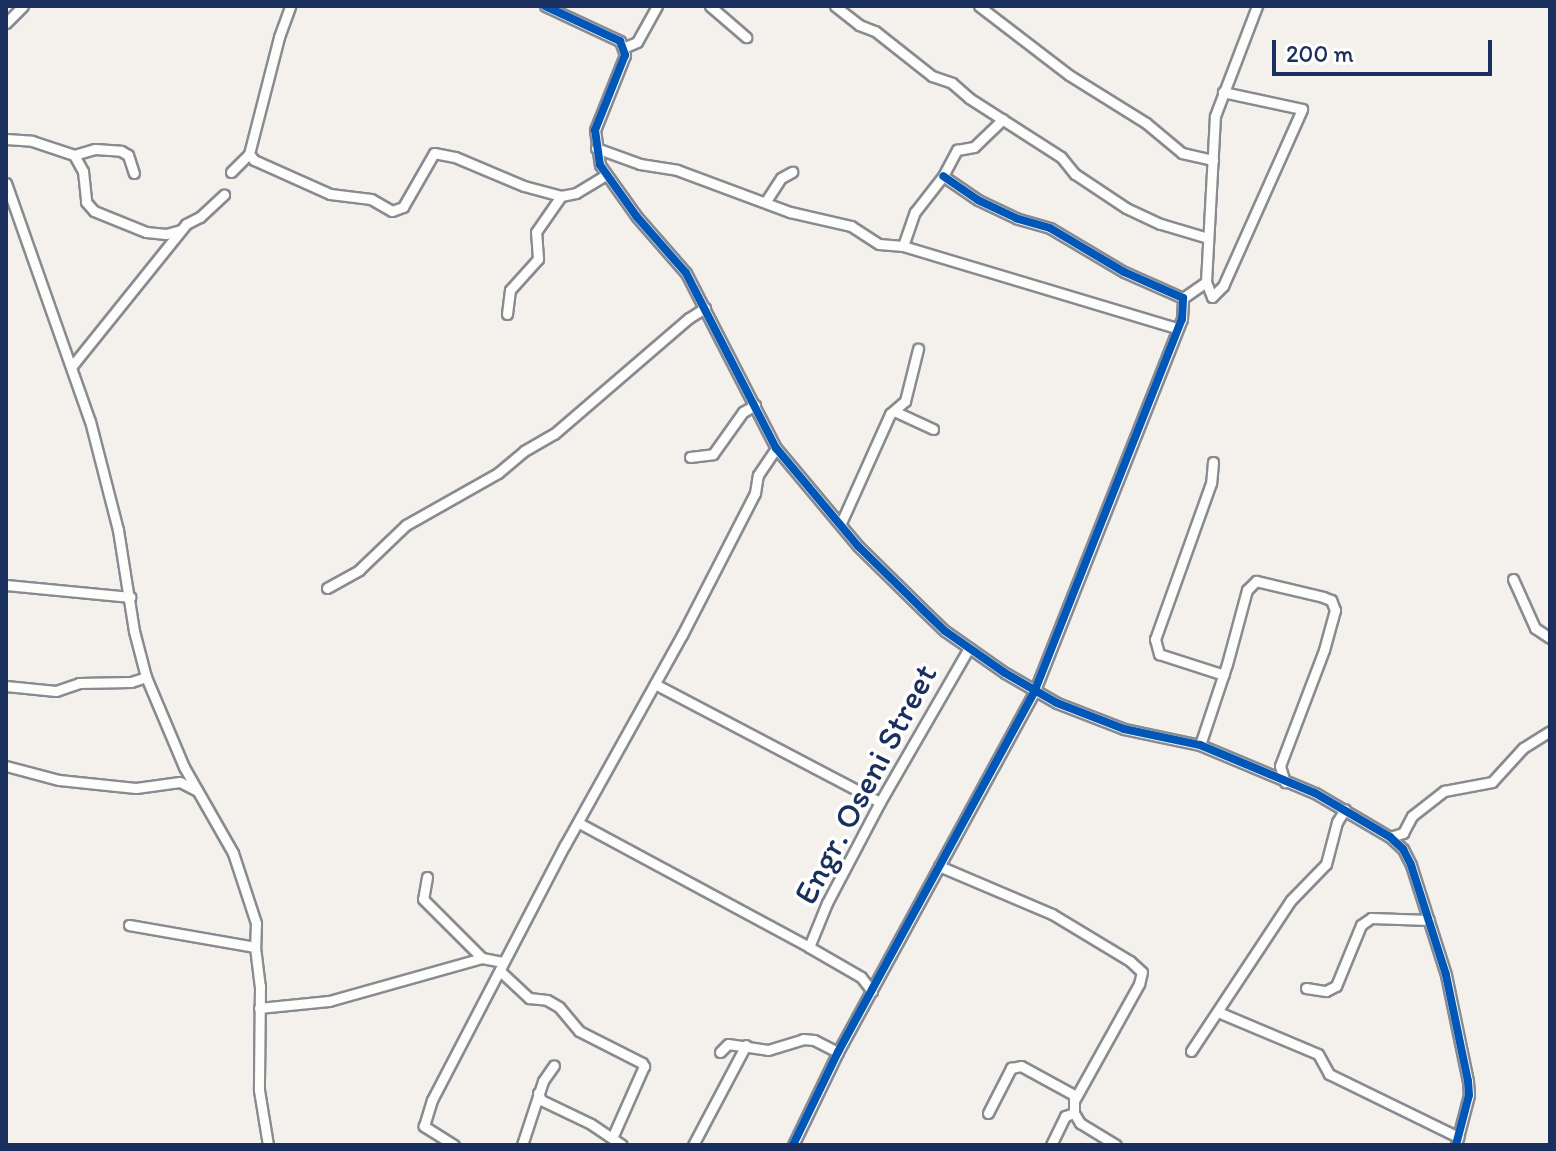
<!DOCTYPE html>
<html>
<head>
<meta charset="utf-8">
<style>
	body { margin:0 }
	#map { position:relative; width:1556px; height:1151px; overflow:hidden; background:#f4f1ec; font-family:Itim,sans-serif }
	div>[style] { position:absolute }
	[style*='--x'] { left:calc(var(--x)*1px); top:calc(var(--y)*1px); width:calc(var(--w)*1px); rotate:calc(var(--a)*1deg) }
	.roads { filter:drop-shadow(2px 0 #898b92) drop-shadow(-2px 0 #898b92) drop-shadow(0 2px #898b92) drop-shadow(0 -2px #898b92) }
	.minor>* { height:9px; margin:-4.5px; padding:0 4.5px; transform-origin:4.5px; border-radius:4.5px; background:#fdfdfc }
	.cycleway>* { height:8px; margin:-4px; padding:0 4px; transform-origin:4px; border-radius:4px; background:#0057b8 }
	span { translate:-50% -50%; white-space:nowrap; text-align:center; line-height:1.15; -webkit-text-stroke:7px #fff; paint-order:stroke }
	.street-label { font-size:34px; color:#1b2f5e }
	.frame { position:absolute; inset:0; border:8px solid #1b2f5e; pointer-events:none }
	.scale { position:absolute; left:1272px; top:40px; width:220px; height:36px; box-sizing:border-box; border:4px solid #1b2f5e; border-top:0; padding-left:10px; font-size:24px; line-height:28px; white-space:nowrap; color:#1b2f5e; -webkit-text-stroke:6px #fff; paint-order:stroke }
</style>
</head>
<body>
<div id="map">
	<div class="roads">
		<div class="minor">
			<div style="--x:545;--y:6;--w:83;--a:25"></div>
			<div style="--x:620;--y:41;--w:15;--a:70"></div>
			<div style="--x:625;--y:55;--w:81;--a:111.8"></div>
			<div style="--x:595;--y:130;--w:35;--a:82"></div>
			<div style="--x:600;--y:165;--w:64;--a:54.6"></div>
			<div style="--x:637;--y:217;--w:74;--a:48.8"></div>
			<div style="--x:686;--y:273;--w:197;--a:62.8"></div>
			<div style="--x:776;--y:448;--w:128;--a:50.1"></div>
			<div style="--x:858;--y:546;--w:88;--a:44.5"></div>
			<div style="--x:921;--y:608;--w:33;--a:44"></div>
			<div style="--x:945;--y:631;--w:73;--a:35"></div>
			<div style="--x:1005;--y:673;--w:60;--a:30"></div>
			<div style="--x:1057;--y:703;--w:72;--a:21.2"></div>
			<div style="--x:1124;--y:729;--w:78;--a:11.9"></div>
			<div style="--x:1200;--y:745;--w:125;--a:22.7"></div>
			<div style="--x:1315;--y:793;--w:87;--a:30.4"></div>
			<div style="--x:1390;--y:837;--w:18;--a:43"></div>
			<div style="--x:1403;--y:849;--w:18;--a:63"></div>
			<div style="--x:1411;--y:865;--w:115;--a:72.3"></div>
			<div style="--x:1446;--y:975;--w:108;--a:78.3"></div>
			<div style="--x:1468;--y:1081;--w:14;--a:86"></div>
			<div style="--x:1469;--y:1095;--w:52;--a:104.6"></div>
			<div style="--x:710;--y:6;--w:48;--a:40.7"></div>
			<div style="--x:835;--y:6;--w:31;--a:38"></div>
			<div style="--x:859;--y:25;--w:17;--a:21"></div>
			<div style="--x:875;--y:31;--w:73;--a:38.3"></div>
			<div style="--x:932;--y:76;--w:21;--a:19"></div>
			<div style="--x:952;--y:83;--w:23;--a:41"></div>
			<div style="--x:969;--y:98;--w:109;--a:32.7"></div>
			<div style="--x:1061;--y:157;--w:22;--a:51"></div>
			<div style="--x:1075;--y:174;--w:61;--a:33.7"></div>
			<div style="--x:1126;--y:208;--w:38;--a:25"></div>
			<div style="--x:1161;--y:224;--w:49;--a:16.6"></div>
			<div style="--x:979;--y:6;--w:113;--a:37.5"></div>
			<div style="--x:1069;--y:75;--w:91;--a:31.9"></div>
			<div style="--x:1146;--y:123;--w:47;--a:39.8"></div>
			<div style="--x:1182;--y:153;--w:32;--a:13"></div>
			<div style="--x:6;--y:23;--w:24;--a:-45"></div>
			<div style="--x:623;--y:48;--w:15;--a:-23"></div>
			<div style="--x:637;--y:42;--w:41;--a:-60.9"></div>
			<div style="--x:6;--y:139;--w:26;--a:4"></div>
			<div style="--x:32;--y:141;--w:44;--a:18.4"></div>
			<div style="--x:74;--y:155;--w:18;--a:61"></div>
			<div style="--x:83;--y:171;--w:31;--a:84"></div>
			<div style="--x:86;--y:202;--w:12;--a:48"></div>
			<div style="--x:94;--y:211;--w:56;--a:22"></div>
			<div style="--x:146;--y:232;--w:20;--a:6"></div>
			<div style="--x:166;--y:234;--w:16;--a:-15"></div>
			<div style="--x:596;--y:148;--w:47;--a:20"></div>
			<div style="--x:640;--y:164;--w:37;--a:9"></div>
			<div style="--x:677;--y:170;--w:121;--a:20.4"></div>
			<div style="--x:790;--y:212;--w:63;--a:12.9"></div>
			<div style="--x:851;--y:226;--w:33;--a:33"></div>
			<div style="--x:879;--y:244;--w:24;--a:5"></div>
			<div style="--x:903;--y:246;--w:285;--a:16.7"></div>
			<div style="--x:249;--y:154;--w:8;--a:50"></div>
			<div style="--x:254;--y:160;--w:83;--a:24.1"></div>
			<div style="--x:330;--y:194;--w:41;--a:7"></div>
			<div style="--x:371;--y:199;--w:24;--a:30"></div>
			<div style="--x:392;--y:211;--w:12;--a:-20"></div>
			<div style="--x:403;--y:207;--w:62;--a:-60.1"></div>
			<div style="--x:434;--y:153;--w:21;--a:11"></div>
			<div style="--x:455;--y:157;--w:75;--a:22.8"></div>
			<div style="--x:524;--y:186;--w:38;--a:15"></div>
			<div style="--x:561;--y:196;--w:15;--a:-11"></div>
			<div style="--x:576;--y:193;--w:35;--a:-31"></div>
			<div style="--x:74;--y:155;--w:22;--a:-16"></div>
			<div style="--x:95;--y:149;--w:26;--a:4"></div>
			<div style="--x:121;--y:151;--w:8;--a:30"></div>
			<div style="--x:128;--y:155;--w:19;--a:72"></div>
			<div style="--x:231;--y:172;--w:25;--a:-45"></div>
			<div style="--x:249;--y:154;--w:121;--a:-75.6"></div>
			<div style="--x:279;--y:37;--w:33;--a:-70"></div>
			<div style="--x:6;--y:183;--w:252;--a:70.6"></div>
			<div style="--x:90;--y:421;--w:113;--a:75.6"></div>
			<div style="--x:118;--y:530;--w:102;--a:81"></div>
			<div style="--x:134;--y:631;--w:48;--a:75.4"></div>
			<div style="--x:146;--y:677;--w:98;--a:67.1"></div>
			<div style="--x:184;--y:767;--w:99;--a:60.3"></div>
			<div style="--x:233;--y:853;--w:74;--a:71.8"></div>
			<div style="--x:256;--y:923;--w:24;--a:92"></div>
			<div style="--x:255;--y:947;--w:39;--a:83"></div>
			<div style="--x:260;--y:986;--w:104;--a:90.6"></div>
			<div style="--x:259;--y:1090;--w:56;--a:80.7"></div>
			<div style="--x:766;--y:201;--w:27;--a:-57"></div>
			<div style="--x:781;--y:178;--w:13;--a:-29"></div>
			<div style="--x:903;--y:246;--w:36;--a:-71"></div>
			<div style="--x:915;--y:212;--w:46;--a:-52.1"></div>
			<div style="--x:943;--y:176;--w:30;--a:-62"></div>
			<div style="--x:957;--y:150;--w:17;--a:-10"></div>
			<div style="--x:974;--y:147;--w:40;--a:-44"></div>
			<div style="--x:1206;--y:282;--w:16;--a:68"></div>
			<div style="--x:1212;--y:297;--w:16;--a:-45"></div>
			<div style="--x:1223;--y:286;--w:194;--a:-65.9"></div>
			<div style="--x:1302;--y:109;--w:81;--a:-167.9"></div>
			<div style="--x:1183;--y:298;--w:28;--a:-35"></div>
			<div style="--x:1206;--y:282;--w:166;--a:-86.9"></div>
			<div style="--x:1215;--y:116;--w:118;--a:-69.1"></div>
			<div style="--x:507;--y:314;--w:24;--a:-83"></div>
			<div style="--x:510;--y:290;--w:42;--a:-47.9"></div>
			<div style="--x:538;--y:259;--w:27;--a:-94"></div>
			<div style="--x:536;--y:232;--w:44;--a:-55.2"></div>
			<div style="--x:72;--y:366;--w:182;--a:-51.2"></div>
			<div style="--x:186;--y:224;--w:16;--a:-27"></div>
			<div style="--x:200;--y:217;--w:33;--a:-43"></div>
			<div style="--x:894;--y:411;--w:43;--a:24.8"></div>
			<div style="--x:690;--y:457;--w:23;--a:-7"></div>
			<div style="--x:713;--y:454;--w:52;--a:-54.5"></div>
			<div style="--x:743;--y:412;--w:14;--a:-30"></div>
			<div style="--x:1213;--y:462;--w:21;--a:95"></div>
			<div style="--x:1211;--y:483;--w:166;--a:109.7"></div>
			<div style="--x:1155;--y:639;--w:16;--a:75"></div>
			<div style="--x:1159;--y:654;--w:68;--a:17.9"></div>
			<div style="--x:841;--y:523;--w:120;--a:-65.8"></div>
			<div style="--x:890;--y:414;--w:20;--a:-41"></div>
			<div style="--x:905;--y:401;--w:54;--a:-76"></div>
			<div style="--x:1513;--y:579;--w:54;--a:65.8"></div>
			<div style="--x:1535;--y:628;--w:18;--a:34"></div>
			<div style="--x:6;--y:585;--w:125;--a:5.5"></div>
			<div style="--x:327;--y:588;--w:37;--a:-29"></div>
			<div style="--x:359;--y:570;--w:65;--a:-43.8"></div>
			<div style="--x:406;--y:525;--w:106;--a:-29.5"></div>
			<div style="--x:498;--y:473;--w:34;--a:-40"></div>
			<div style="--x:524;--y:451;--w:34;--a:-30"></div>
			<div style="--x:554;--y:434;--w:178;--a:-40.7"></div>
			<div style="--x:689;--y:318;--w:19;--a:-32"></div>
			<div style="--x:655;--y:684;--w:254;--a:27.7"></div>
			<div style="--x:6;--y:686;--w:50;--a:5.7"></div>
			<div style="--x:56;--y:691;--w:24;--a:-19"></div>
			<div style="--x:79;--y:683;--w:52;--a:-1.1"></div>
			<div style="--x:131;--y:682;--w:16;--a:-18"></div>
			<div style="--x:1200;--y:745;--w:85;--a:-71.6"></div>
			<div style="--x:1227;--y:664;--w:77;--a:-74.9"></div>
			<div style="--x:1247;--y:590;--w:13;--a:-45"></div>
			<div style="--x:1256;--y:581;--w:69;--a:13.4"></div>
			<div style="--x:1323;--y:597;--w:9;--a:21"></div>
			<div style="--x:1331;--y:600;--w:11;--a:68"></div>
			<div style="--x:1335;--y:610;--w:41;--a:105.4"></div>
			<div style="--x:1324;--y:650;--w:124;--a:110.8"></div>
			<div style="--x:1280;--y:766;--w:17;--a:73"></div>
			<div style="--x:6;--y:766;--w:55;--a:14.8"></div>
			<div style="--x:59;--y:780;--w:77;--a:5.9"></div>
			<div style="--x:136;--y:788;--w:44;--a:-7.8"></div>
			<div style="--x:180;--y:782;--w:18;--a:27"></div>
			<div style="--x:579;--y:823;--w:261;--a:28.3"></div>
			<div style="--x:809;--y:947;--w:60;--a:30"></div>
			<div style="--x:861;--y:977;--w:18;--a:52"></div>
			<div style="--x:1390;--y:837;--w:14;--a:-17"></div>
			<div style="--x:1403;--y:833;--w:19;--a:-62"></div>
			<div style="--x:1412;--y:816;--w:41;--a:-38"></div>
			<div style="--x:1444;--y:791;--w:49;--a:-10.6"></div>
			<div style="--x:1492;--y:782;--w:46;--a:-47.6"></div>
			<div style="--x:1523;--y:748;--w:32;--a:-32"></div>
			<div style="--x:939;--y:866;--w:123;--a:23"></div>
			<div style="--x:1052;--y:914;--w:91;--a:31.1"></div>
			<div style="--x:1130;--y:961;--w:16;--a:43"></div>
			<div style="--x:1142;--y:972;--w:12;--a:104"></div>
			<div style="--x:1139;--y:984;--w:132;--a:119.1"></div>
			<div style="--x:427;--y:877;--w:22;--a:100"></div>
			<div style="--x:423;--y:899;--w:83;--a:45"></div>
			<div style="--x:482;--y:958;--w:21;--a:11"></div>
			<div style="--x:129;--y:925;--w:128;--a:9.9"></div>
			<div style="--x:809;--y:947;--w:48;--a:-67.8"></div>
			<div style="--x:827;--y:903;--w:114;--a:-62.3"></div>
			<div style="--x:880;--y:802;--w:178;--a:-60"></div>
			<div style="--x:500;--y:971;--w:40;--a:43"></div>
			<div style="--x:529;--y:998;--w:18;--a:6"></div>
			<div style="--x:547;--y:1000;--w:14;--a:30"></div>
			<div style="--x:559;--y:1007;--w:31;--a:50"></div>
			<div style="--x:579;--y:1031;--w:71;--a:26.9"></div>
			<div style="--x:642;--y:1063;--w:4;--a:56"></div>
			<div style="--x:644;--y:1066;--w:77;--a:113.9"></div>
			<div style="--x:1306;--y:988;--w:20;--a:9"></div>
			<div style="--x:1326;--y:991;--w:11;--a:-27"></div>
			<div style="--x:1336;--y:986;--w:66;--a:-67.7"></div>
			<div style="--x:1361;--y:925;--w:12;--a:-35"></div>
			<div style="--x:1371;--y:918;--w:58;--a:2"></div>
			<div style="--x:259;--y:1008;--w:70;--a:-5.7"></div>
			<div style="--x:329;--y:1001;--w:159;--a:-15.7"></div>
			<div style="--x:1218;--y:1012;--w:108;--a:22.8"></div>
			<div style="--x:1318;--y:1054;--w:23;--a:61"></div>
			<div style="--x:1329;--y:1074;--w:144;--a:26"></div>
			<div style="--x:1191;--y:1051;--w:181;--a:-56.5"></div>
			<div style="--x:1291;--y:900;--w:50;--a:-45.8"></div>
			<div style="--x:1326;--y:864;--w:43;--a:-75.3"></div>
			<div style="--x:1337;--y:822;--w:15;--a:-58"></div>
			<div style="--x:720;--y:1052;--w:11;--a:-45"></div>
			<div style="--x:728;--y:1044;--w:40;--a:8.5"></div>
			<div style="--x:768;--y:1050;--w:37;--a:-17"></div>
			<div style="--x:803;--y:1039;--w:11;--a:5"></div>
			<div style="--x:814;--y:1040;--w:27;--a:27"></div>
			<div style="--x:538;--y:1093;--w:8;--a:67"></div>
			<div style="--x:541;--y:1100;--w:55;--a:25.6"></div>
			<div style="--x:591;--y:1124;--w:37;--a:34"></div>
			<div style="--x:988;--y:1113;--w:51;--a:-62.9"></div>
			<div style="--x:1011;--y:1068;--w:10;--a:-11"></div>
			<div style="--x:1021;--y:1066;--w:60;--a:28.7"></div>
			<div style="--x:1074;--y:1095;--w:18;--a:90"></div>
			<div style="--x:1074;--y:1113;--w:12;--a:59"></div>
			<div style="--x:1080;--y:1123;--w:42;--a:31.4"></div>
			<div style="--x:454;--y:1145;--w:36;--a:-148"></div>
			<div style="--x:424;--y:1126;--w:27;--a:-73"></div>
			<div style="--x:432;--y:1100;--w:288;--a:-62.5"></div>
			<div style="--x:565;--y:845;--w:240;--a:-60.9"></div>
			<div style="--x:682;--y:635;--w:160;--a:-62.8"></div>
			<div style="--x:755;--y:493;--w:18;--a:-81"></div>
			<div style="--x:758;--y:475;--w:32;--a:-56"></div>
			<div style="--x:522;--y:1145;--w:67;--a:-71.8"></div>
			<div style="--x:543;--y:1081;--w:19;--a:-55"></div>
			<div style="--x:693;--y:1145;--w:113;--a:-62.1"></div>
			<div style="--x:793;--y:1145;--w:103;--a:-64.2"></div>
			<div style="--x:838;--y:1052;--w:412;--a:-61.4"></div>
			<div style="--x:1035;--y:690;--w:399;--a:-68.4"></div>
			<div style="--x:1182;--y:319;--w:21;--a:-87"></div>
			<div style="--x:1183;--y:298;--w:64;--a:-156.2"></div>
			<div style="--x:1124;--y:272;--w:86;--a:-149.3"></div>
			<div style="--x:1050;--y:228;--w:35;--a:-164"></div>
			<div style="--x:1016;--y:218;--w:42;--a:-154.7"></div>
			<div style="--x:978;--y:200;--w:42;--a:-145.6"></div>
			<div style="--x:1051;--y:1145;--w:32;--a:-64"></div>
			<div style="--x:1065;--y:1116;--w:9;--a:-18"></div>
		</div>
	</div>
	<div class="cycleway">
		<div style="--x:545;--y:6;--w:83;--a:25"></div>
		<div style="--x:620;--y:41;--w:15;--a:70"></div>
		<div style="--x:625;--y:55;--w:81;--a:111.8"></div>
		<div style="--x:595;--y:130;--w:35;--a:82"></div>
		<div style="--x:600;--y:165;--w:64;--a:54.6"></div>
		<div style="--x:637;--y:217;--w:74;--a:48.8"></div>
		<div style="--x:686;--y:273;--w:197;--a:62.8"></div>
		<div style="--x:776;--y:448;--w:128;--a:50.1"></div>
		<div style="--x:858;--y:546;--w:88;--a:44.5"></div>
		<div style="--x:921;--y:608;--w:33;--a:44"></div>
		<div style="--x:945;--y:631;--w:73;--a:35"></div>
		<div style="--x:1005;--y:673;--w:60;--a:30"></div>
		<div style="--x:1057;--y:703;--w:72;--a:21.2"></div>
		<div style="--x:1124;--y:729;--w:78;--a:11.9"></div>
		<div style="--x:1200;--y:745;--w:125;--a:22.7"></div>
		<div style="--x:1315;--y:793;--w:87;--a:30.4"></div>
		<div style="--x:1390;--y:837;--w:18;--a:43"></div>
		<div style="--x:1403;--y:849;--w:18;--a:63"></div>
		<div style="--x:1411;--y:865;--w:115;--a:72.3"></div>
		<div style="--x:1446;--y:975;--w:108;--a:78.3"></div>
		<div style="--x:1468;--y:1081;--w:14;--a:86"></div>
		<div style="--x:1469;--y:1095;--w:52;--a:104.6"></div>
		<div style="--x:793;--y:1145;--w:103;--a:-64.2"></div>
		<div style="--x:838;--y:1052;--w:412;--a:-61.4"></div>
		<div style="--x:1035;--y:690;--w:399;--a:-68.4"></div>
		<div style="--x:1182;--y:319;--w:21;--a:-87"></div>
		<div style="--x:1183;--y:298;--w:64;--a:-156.2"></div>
		<div style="--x:1124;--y:272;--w:86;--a:-149.3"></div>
		<div style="--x:1050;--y:228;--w:35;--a:-164"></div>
		<div style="--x:1016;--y:218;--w:42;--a:-154.7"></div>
		<div style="--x:978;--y:200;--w:42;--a:-145.6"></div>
	</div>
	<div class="street-label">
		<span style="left:865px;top:784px;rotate:-62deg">Engr. Oseni Street</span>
	</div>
	<div class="frame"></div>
	<div class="scale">200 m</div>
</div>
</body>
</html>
